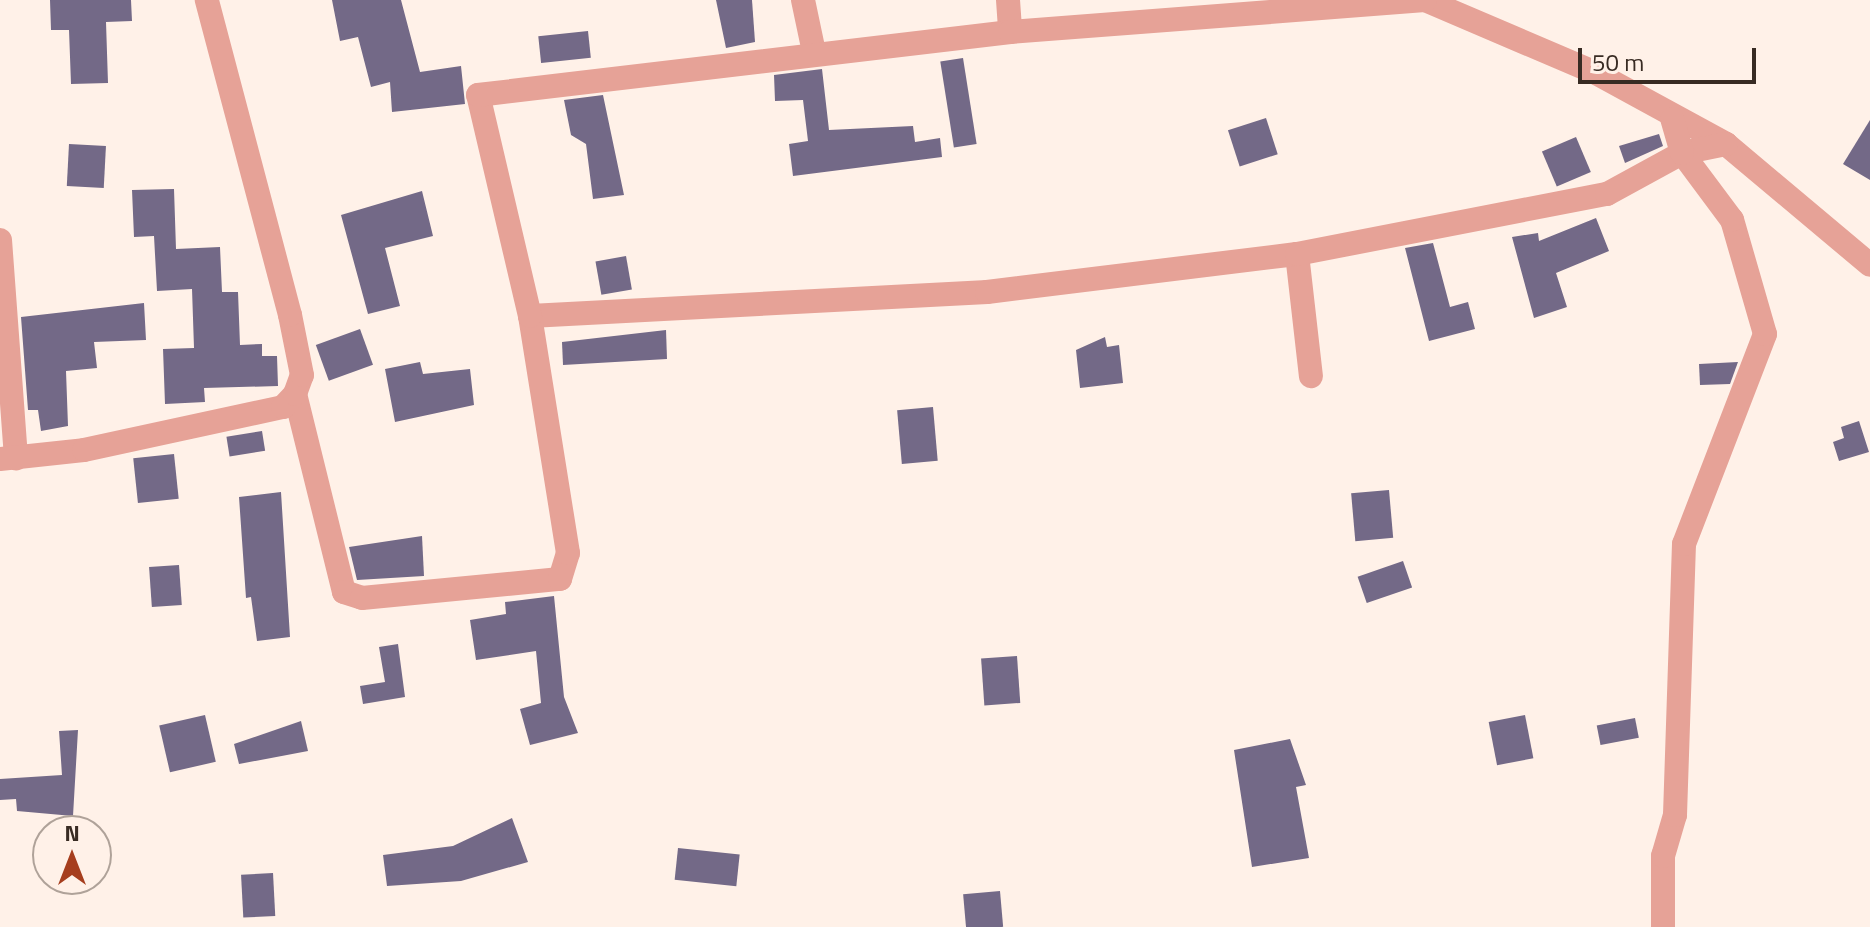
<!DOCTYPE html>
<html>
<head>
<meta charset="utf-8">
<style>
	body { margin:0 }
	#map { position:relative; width:1870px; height:927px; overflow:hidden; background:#fff1e8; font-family:"Titillium Web",sans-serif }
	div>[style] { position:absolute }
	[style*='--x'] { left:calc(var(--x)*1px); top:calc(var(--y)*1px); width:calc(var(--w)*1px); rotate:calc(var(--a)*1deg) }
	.building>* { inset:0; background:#736987; transform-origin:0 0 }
	.street>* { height:24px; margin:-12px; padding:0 12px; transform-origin:12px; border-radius:12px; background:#e6a297 }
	span { translate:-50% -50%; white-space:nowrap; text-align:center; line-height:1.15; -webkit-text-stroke:8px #fff1e8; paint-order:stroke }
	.north { position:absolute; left:32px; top:815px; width:80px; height:80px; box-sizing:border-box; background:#fff1e8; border:2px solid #afa299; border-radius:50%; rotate:0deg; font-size:22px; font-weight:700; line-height:32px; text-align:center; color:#382b23 }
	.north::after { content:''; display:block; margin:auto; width:28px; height:36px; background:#a63e1e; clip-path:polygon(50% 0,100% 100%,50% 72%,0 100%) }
	.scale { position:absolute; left:1578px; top:48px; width:178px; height:36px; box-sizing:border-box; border:4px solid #382b23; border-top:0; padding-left:10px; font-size:24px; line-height:28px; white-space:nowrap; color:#382b23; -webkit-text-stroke:6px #fff1e8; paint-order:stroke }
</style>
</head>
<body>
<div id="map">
	<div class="building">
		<div style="clip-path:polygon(50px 0,131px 0,132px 21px,106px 22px,108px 83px,71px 84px,69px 30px,51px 30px)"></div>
		<div style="clip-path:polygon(332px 0,401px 0,420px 72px,461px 66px,465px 104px,392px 112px,390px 82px,371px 87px,358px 37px,340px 41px)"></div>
		<div style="clip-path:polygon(716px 0,752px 0,755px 42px,726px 48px)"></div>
		<div style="left:588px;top:31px;width:27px;height:50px;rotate:84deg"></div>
		<div style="left:963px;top:58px;width:87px;height:23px;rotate:81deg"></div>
		<div style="clip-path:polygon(822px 69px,829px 130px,913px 126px,915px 142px,940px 138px,942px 157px,793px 176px,789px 144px,808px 141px,803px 100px,775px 101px,774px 75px)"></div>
		<div style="clip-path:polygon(603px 95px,624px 195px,593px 199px,586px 144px,571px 135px,564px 100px)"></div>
		<div style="left:1266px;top:118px;width:38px;height:40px;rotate:72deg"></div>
		<div style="clip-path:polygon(1870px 120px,1870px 180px,1843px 164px)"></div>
		<div style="clip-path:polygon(1659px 134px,1663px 146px,1625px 163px,1619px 146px)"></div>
		<div style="left:1576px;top:137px;width:38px;height:37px;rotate:67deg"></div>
		<div style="left:69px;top:144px;width:37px;height:42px;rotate:3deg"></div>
		<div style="clip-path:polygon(174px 189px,176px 249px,220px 247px,222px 292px,238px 292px,240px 345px,262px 344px,262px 356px,277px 356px,278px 386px,204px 388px,205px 402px,165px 404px,163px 349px,194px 348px,192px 289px,157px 291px,154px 236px,134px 237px,132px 190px)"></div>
		<div style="clip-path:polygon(422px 191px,433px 236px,385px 248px,400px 306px,368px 314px,341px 215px)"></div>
		<div style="clip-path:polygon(1596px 218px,1609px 251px,1556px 273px,1567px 307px,1534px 318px,1512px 237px,1538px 233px,1539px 241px)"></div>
		<div style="clip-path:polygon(1433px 243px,1450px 307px,1468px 302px,1475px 329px,1429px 341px,1405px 248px)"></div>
		<div style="left:626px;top:256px;width:34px;height:31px;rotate:80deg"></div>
		<div style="clip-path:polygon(144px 303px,146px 340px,94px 342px,97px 368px,66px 371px,68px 426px,41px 431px,38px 410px,28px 410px,21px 317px)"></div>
		<div style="left:360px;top:329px;width:38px;height:47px;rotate:70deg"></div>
		<div style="clip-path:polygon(666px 330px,667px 359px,563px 365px,562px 342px)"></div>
		<div style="clip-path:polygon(1105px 337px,1107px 347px,1119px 345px,1123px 383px,1080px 388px,1076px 350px)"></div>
		<div style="clip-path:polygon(420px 362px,423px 374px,470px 369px,474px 405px,395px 422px,385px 369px)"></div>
		<div style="clip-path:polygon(1738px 362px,1730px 384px,1700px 385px,1699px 364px)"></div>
		<div style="left:933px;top:407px;width:54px;height:36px;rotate:85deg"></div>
		<div style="clip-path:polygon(1859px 421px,1869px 452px,1839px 461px,1833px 442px,1844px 438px,1841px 427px)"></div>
		<div style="left:262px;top:431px;width:20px;height:36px;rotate:81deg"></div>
		<div style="left:174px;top:454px;width:45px;height:41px;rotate:84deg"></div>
		<div style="left:1389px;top:490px;width:48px;height:38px;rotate:85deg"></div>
		<div style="clip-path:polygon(281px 492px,290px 637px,257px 641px,251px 597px,246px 598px,239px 497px)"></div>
		<div style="clip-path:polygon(422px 536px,424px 576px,357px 580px,349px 547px)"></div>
		<div style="left:1403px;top:561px;width:28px;height:48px;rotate:71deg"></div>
		<div style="left:179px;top:565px;width:40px;height:30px;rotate:86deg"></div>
		<div style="clip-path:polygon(554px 596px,564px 697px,578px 733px,530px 745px,520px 709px,541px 703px,536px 651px,476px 660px,470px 620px,506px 614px,505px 602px)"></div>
		<div style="clip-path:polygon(398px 644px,405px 697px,363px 704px,360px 686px,385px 682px,379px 647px)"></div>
		<div style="left:1017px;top:656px;width:47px;height:36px;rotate:86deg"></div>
		<div style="left:205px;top:715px;width:48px;height:47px;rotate:77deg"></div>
		<div style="left:1525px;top:715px;width:44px;height:37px;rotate:79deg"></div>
		<div style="left:1635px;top:718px;width:20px;height:39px;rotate:79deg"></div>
		<div style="clip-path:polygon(301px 721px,308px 751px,239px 764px,234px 744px)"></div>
		<div style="clip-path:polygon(78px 730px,73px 816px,17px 811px,16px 799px,0 800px,0 779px,62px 775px,59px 731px)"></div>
		<div style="clip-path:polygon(1290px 739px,1306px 785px,1296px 787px,1309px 858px,1252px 867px,1234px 750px)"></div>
		<div style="clip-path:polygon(512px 818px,528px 862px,461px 881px,387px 886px,383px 855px,453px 846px)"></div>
		<div style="left:678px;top:848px;width:62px;height:32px;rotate:6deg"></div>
		<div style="left:273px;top:873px;width:43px;height:32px;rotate:87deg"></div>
		<div style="left:1000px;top:891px;width:36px;height:37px;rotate:85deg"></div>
	</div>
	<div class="street">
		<div style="--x:803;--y:0;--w:53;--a:78.1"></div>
		<div style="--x:1008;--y:0;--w:32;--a:86"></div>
		<div style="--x:1425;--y:0;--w:186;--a:23.1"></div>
		<div style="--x:1596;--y:73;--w:148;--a:28.6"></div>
		<div style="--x:1726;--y:144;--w:188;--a:40"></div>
		<div style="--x:0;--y:240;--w:219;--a:85.8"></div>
		<div style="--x:1297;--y:254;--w:123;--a:83.5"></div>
		<div style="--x:530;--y:316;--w:458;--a:-3"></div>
		<div style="--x:987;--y:292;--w:312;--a:-7"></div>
		<div style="--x:1297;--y:254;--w:316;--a:-11"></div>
		<div style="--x:1607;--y:194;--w:85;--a:-28.7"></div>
		<div style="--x:1682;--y:153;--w:45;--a:-11.6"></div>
		<div style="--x:295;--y:394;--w:204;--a:76.1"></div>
		<div style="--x:344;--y:592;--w:19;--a:18"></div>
		<div style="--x:362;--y:598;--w:199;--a:-5.5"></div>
		<div style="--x:560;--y:579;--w:27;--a:-73"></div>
		<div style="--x:568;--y:553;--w:240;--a:-99.1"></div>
		<div style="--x:530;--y:316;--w:227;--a:-103.2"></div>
		<div style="--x:478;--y:95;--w:536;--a:-6.75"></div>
		<div style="--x:1010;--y:32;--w:416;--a:-4.4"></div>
		<div style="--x:0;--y:459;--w:84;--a:-6.1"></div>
		<div style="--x:84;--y:450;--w:204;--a:-12.2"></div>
		<div style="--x:283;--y:407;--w:18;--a:-47"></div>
		<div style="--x:295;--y:394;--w:20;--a:-70"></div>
		<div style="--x:302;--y:375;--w:61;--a:-101.3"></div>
		<div style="--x:290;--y:315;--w:326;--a:-104.8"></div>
		<div style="--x:1663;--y:927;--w:71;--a:-90"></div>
		<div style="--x:1663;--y:856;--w:43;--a:-73.7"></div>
		<div style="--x:1675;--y:815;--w:271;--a:-88.1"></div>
		<div style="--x:1684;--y:544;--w:225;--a:-68.9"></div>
		<div style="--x:1765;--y:334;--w:119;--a:-106.1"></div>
		<div style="--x:1732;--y:220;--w:84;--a:-126.7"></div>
		<div style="--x:1682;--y:153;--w:35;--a:-106"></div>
	</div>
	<div class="north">N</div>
	<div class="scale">50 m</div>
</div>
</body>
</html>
